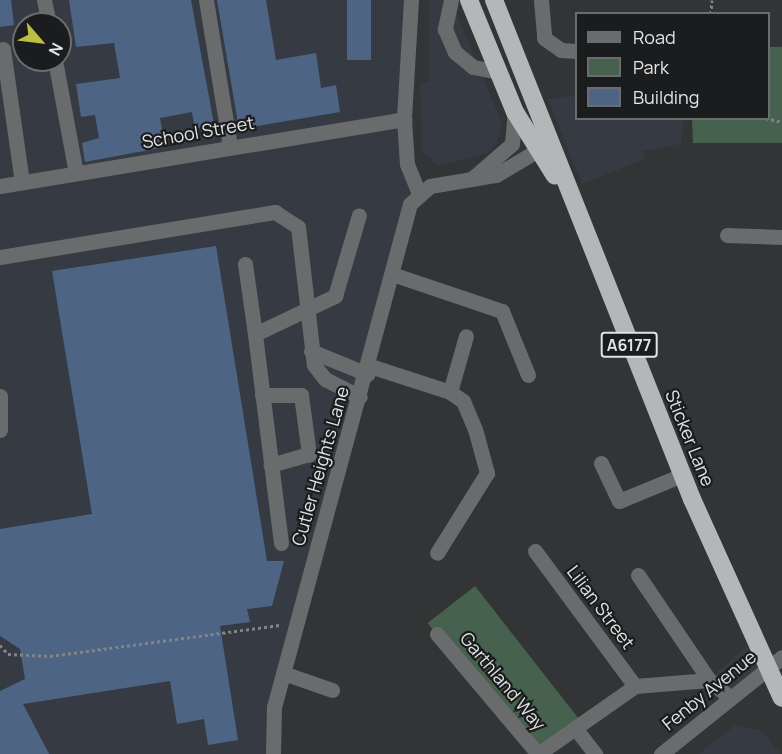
<!DOCTYPE html>
<html>
<head>
<meta charset="utf-8">
<style>
	body { margin:0 }
	#map { position:relative; width:782px; height:754px; overflow:hidden; background:#323436; font-family:Manrope,sans-serif }
	div>[style] { position:absolute }
	[style*='--x'] { left:calc(var(--x)*1px); top:calc(var(--y)*1px); width:calc(var(--w)*1px); rotate:calc(var(--a)*1deg) }
	.built>* { inset:0; background:#363b43 }
	.green>* { inset:0; background:#46614d; transform-origin:0 0 }
	.building>* { inset:0; background:#4d6485; transform-origin:0 0 }
	.path>* { height:3px; margin-top:-1.5px; transform-origin:0; background:repeating-linear-gradient(90deg,#828485 0 3px,transparent 0 6px) }
	.minor>* { height:15px; margin:-7.5px; padding:0 7.5px; transform-origin:7.5px; border-radius:7.5px; background:#6a6b6c }
	.highway>* { height:18px; margin:-9px; padding:0 9px; transform-origin:9px; border-radius:9px; background:#b3b7b8 }
	span { translate:-50% -50%; white-space:nowrap; text-align:center; line-height:1.15; -webkit-text-stroke:4.5px #1b1c1d; paint-order:stroke }
	.shield-label span { padding:2px 4px; background:#1b1c1d; border:2px solid; border-radius:4px; -webkit-text-stroke-width:0 }
	.shield-label { font-size:16px; color:#e2e3e4; font-weight:700 }
	.street-label { font-size:18px; color:#e2e3e4 }
	.legend { position:absolute; left:575px; top:12px; width:195px; height:108px; box-sizing:border-box; background:#1b1c1d; border:2px solid #6b6c6d; margin:0; padding:8px 10px; list-style:none; font-size:18px; color:#e2e3e4 }
	.legend li { display:flex; align-items:center; gap:12px; height:30px }
	.legend b { width:30px; border:2px solid #6b6c6d }
	.north { position:absolute; left:12px; top:12px; width:60px; height:60px; box-sizing:border-box; background:#1b1c1d; border:2px solid #6b6c6d; border-radius:50%; rotate:118deg; font-size:16px; font-weight:700; line-height:24px; text-align:center; color:#e2e3e4 }
	.north::after { content:''; display:block; margin:auto; width:21px; height:27px; background:#bdbf43; clip-path:polygon(50% 0,100% 100%,50% 72%,0 100%) }
</style>
</head>
<body>
<div id="map">
	<div class="built">
		<div style="clip-path:polygon(evenodd,0 0,411px 0,404px 119px,419px 193px,274px 707px,273px 754px,0 754px,0 0,24px 24px,60px 24px,60px 60px,24px 60px,24px 24px)"></div>
		<div style="clip-path:polygon(429px 0,451px 0,502px 123px,497px 143px,488px 153px,439px 166px,422px 152px,420px 83px,429px 81px)"></div>
		<div style="clip-path:polygon(576px 95px,576px 118px,684px 119px,681px 144px,642px 151px,645px 159px,582px 184px,548px 99px)"></div>
		<div style="clip-path:polygon(753px 640px,767px 669px,729px 697px,709px 680px)"></div>
		<div style="clip-path:polygon(734px 726px,761px 730px,781px 754px,699px 754px)"></div>
	</div>
	<div class="green">
		<div style="clip-path:polygon(769px 47px,782px 47px,782px 143px,693px 143px,692px 119px,768px 118px)"></div>
		<div style="left:475px;top:586px;width:174px;height:60px;rotate:52deg"></div>
	</div>
	<div class="building">
		<div style="clip-path:polygon(0 0,11px 0,14px 25px,0 27px)"></div>
		<div style="clip-path:polygon(69px 0,191px 0,214px 124px,195px 129px,192px 112px,160px 118px,165px 147px,85px 162px,82px 143px,99px 138px,95px 115px,81px 117px,76px 84px,120px 78px,114px 43px,76px 47px)"></div>
		<div style="clip-path:polygon(217px 0,266px 0,276px 60px,316px 53px,321px 88px,336px 85px,340px 112px,239px 129px)"></div>
		<div style="left:347px;top:0;width:24px;height:60px"></div>
		<div style="clip-path:polygon(216px 246px,267px 561px,284px 561px,272px 606px,247px 609px,250px 622px,220px 626px,238px 740px,208px 745px,204px 719px,177px 724px,170px 681px,23px 704px,49px 754px,0 754px,0 691px,25px 679px,20px 649px,0 636px,0 529px,92px 514px,52px 271px)"></div>
	</div>
	<div class="path">
		<div style="--x:711;--y:14;--w:14;--a:-86"></div>
		<div style="--x:765;--y:118;--w:17;--a:13"></div>
		<div style="--x:0;--y:645;--w:12;--a:48"></div>
		<div style="--x:8;--y:654;--w:42;--a:2.7"></div>
		<div style="--x:50;--y:656;--w:232;--a:-7.7"></div>
	</div>
	<div class="minor">
		<div style="--x:44;--y:0;--w:25;--a:78"></div>
		<div style="--x:206;--y:0;--w:148;--a:80.7"></div>
		<div style="--x:411;--y:0;--w:119;--a:93.4"></div>
		<div style="--x:404;--y:119;--w:45;--a:86.2"></div>
		<div style="--x:407;--y:164;--w:31;--a:68"></div>
		<div style="--x:451;--y:0;--w:30;--a:102"></div>
		<div style="--x:445;--y:29;--w:25;--a:67"></div>
		<div style="--x:455;--y:52;--w:23;--a:40"></div>
		<div style="--x:473;--y:67;--w:26;--a:11"></div>
		<div style="--x:541;--y:0;--w:38;--a:85"></div>
		<div style="--x:544;--y:38;--w:21;--a:35"></div>
		<div style="--x:561;--y:50;--w:15;--a:4"></div>
		<div style="--x:3;--y:49;--w:134;--a:81.9"></div>
		<div style="--x:55;--y:60;--w:115;--a:79.5"></div>
		<div style="--x:474;--y:177;--w:50;--a:-41"></div>
		<div style="--x:512;--y:144;--w:32;--a:-85"></div>
		<div style="--x:0;--y:186;--w:410;--a:-9.4"></div>
		<div style="--x:727;--y:235;--w:55;--a:2.1"></div>
		<div style="--x:0;--y:257;--w:279;--a:-9.3"></div>
		<div style="--x:275;--y:212;--w:27;--a:33"></div>
		<div style="--x:298;--y:227;--w:139;--a:83.4"></div>
		<div style="--x:314;--y:365;--w:18;--a:52"></div>
		<div style="--x:325;--y:379;--w:39;--a:27"></div>
		<div style="--x:245;--y:264;--w:71;--a:81.9"></div>
		<div style="--x:395;--y:275;--w:113;--a:18.6"></div>
		<div style="--x:502;--y:311;--w:69;--a:67.9"></div>
		<div style="--x:311;--y:351;--w:61;--a:22.3"></div>
		<div style="--x:370;--y:366;--w:84;--a:18"></div>
		<div style="--x:450;--y:392;--w:16;--a:35"></div>
		<div style="--x:463;--y:401;--w:30;--a:67"></div>
		<div style="--x:475;--y:429;--w:46;--a:74.7"></div>
		<div style="--x:487;--y:473;--w:94;--a:122"></div>
		<div style="--x:450;--y:392;--w:58;--a:-74.1"></div>
		<div style="--x:262;--y:395;--w:39;--a:0"></div>
		<div style="--x:301;--y:395;--w:60;--a:82.3"></div>
		<div style="--x:309;--y:454;--w:40;--a:164"></div>
		<div style="--x:0;--y:396;--w:34;--a:90"></div>
		<div style="--x:601;--y:463;--w:42;--a:64.7"></div>
		<div style="--x:619;--y:501;--w:68;--a:-22.4"></div>
		<div style="--x:281;--y:543;--w:211;--a:-97.1"></div>
		<div style="--x:255;--y:334;--w:89;--a:-25.4"></div>
		<div style="--x:335;--y:296;--w:84;--a:-73.5"></div>
		<div style="--x:535;--y:551;--w:168;--a:53.5"></div>
		<div style="--x:638;--y:575;--w:127;--a:55.9"></div>
		<div style="--x:437;--y:634;--w:157;--a:49.9"></div>
		<div style="--x:283;--y:673;--w:52;--a:19.1"></div>
		<div style="--x:575;--y:728;--w:33;--a:52"></div>
		<div style="--x:273;--y:754;--w:47;--a:-88.8"></div>
		<div style="--x:274;--y:707;--w:521;--a:-74.87"></div>
		<div style="--x:410;--y:204;--w:27;--a:-42"></div>
		<div style="--x:430;--y:186;--w:67;--a:-9.5"></div>
		<div style="--x:496;--y:175;--w:61;--a:-30.8"></div>
		<div style="--x:538;--y:754;--w:118;--a:-35"></div>
		<div style="--x:635;--y:686;--w:74;--a:-4.6"></div>
		<div style="--x:709;--y:680;--w:26;--a:40"></div>
		<div style="--x:661;--y:754;--w:155;--a:-38.7"></div>
	</div>
	<div class="highway">
		<div style="--x:469;--y:0;--w:121;--a:67.7"></div>
		<div style="--x:515;--y:112;--w:75;--a:58"></div>
		<div style="--x:494;--y:0;--w:537;--a:68.36"></div>
		<div style="--x:692;--y:499;--w:218;--a:65.7"></div>
	</div>
	<div class="shield-label">
		<span style="left:629px;top:345px">A6177</span>
	</div>
	<div class="street-label">
		<span style="left:198px;top:132px;rotate:-10deg">School Street</span>
		<span style="left:690px;top:438px;rotate:68deg">Sticker Lane</span>
		<span style="left:320px;top:466px;rotate:-74deg">Cutler Heights Lane</span>
		<span style="left:601px;top:607px;rotate:53deg">Lilian Street</span>
		<span style="left:503px;top:681px;rotate:50deg">Garthland Way</span>
		<span style="left:709px;top:690px;rotate:-39deg">Fenby Avenue</span>
	</div>
	<ul class="legend">
	<li><b style="height:8px;background:#6a6b6c"></b>Road</li>
	<li><b style="height:16px;background:#46614d"></b>Park</li>
	<li><b style="height:16px;background:#4d6485"></b>Building</li>
	</ul>
	<div class="north">N</div>
</div>
</body>
</html>
